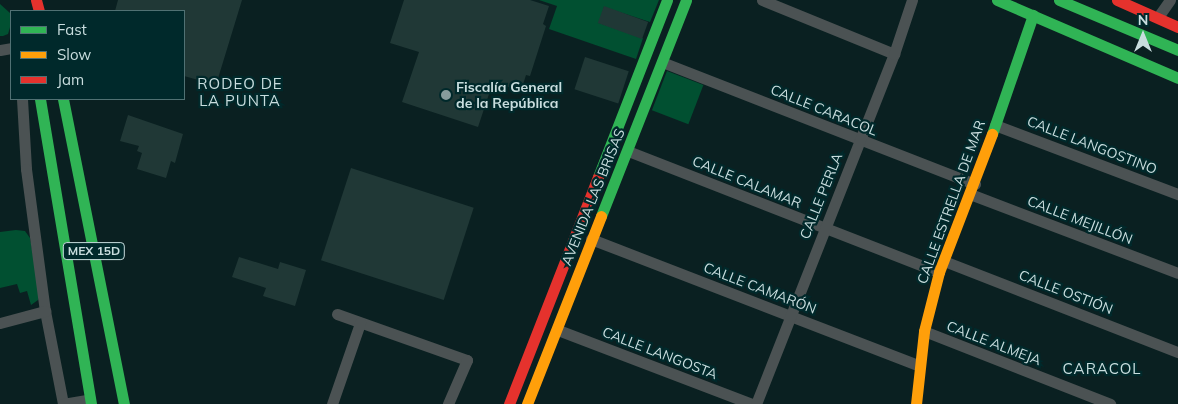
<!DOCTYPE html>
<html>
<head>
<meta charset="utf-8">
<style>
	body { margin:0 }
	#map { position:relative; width:1178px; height:404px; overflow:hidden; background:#0a2021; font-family:Mulish,sans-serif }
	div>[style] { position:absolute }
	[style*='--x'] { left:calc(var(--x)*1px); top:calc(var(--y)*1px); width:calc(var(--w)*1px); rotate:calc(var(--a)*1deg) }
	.green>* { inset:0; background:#015031; transform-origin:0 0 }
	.building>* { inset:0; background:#203836; transform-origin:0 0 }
	.street>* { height:11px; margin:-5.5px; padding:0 5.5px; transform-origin:5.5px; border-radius:5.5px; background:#4b5253 }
	.fast>* { height:11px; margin:-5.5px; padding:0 5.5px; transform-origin:5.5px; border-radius:5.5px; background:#30b455 }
	.slow>* { height:11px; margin:-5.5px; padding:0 5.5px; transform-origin:5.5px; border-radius:5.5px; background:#ff9f0a }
	.jam>* { height:11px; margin:-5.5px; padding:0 5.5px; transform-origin:5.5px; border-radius:5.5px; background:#e5322d }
	.dots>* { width:14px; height:14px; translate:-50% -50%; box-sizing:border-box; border:2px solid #00292b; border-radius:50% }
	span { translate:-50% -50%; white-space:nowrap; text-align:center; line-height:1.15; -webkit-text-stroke:4.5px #00292b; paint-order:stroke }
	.shield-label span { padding:1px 4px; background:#00292b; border:1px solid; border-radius:4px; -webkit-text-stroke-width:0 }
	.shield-label { font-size:12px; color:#c8ddde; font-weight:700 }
	.poi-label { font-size:14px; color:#c8ddde; font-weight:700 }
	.left { translate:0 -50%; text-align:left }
	.street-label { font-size:14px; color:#c8ddde }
	.neighbourhood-label { font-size:15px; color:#c8ddde; letter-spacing:1px }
	.legend { position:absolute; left:10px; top:10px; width:175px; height:90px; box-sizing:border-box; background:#00292b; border:1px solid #507173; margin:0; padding:6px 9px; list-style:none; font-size:15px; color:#c8ddde }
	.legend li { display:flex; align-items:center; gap:10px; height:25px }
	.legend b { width:25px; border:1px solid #507173 }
	.north { position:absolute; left:1118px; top:10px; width:50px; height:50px; -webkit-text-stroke:4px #00292b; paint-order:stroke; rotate:0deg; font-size:14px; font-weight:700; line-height:20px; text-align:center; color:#c8ddde }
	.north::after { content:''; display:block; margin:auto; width:18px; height:22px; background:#c8ddde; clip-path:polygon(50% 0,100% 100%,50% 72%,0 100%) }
</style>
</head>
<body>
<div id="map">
	<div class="green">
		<div style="clip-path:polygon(539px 0,659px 0,650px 22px,604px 7px,599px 23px,643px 38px,636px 59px,549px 29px,557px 6px)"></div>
		<div style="clip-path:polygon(0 4px,10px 13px,11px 24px,8px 34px,3px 36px,0 36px)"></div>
		<div style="left:667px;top:71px;width:39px;height:42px;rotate:21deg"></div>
		<div style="clip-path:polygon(16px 230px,25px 231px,30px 238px,40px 294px,38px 300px,31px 305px,27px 291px,20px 293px,17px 284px,0 288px,0 232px)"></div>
	</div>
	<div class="building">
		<div style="clip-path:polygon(118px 0,242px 0,216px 85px,184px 76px,184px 11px,115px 11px)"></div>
		<div style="clip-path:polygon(404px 0,530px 0,549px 6px,543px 24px,546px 26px,530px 76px,526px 75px,521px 91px,493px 82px,478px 127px,402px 102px,419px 52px,390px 43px)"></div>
		<div style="left:604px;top:6px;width:47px;height:18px;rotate:20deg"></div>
		<div style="left:585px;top:57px;width:46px;height:34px;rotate:18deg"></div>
		<div style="clip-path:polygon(128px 115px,183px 134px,175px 163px,171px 161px,166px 178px,137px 169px,142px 153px,137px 151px,139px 146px,120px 141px)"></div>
		<div style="left:351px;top:168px;width:129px;height:97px;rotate:18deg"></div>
		<div style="clip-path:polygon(239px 257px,278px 269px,280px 262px,306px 270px,295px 306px,263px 296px,266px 288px,232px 277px)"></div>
	</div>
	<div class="street">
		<div style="--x:762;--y:0;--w:143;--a:22.2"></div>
		<div style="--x:1158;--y:17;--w:21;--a:-55"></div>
		<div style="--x:0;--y:50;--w:11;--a:-10"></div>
		<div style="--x:662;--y:62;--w:336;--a:21.3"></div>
		<div style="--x:22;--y:99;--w:70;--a:86.7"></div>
		<div style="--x:26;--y:169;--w:143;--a:82.4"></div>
		<div style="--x:45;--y:311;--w:95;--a:79"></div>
		<div style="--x:995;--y:125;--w:196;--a:20.7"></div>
		<div style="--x:628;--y:151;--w:334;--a:21.3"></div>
		<div style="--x:970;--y:194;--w:222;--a:20.8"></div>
		<div style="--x:591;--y:239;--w:350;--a:21.1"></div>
		<div style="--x:944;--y:261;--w:251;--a:21.3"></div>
		<div style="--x:337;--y:314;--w:138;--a:19.5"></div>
		<div style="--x:467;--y:360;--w:48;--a:113.4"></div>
		<div style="--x:0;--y:323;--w:47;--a:-14.9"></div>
		<div style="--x:558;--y:330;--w:208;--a:20.9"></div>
		<div style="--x:924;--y:331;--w:200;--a:21.4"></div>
		<div style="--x:63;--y:404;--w:27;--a:-10"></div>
		<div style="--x:332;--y:404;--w:86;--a:-70.9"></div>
		<div style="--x:756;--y:404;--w:376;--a:-68.5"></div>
		<div style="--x:894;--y:54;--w:57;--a:-71.6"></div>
	</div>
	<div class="fast">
		<div style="--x:997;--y:0;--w:197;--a:23.3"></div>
		<div style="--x:1059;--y:0;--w:129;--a:22.8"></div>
		<div style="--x:40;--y:99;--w:309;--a:80.5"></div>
		<div style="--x:63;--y:99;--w:311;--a:78.7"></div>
		<div style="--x:992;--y:134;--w:126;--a:-71"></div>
		<div style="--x:598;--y:177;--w:190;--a:-68.7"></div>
		<div style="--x:601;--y:216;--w:232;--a:-68.5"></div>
	</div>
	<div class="slow">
		<div style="--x:527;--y:404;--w:202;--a:-68.5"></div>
		<div style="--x:916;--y:404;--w:73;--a:-83.7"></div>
		<div style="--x:924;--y:331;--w:61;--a:-75.7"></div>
		<div style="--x:939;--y:272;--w:148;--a:-69"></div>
	</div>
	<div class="jam">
		<div style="--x:36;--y:0;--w:11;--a:75"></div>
		<div style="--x:1117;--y:0;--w:67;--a:23.9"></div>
		<div style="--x:509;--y:404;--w:244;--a:-68.6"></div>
	</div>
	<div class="dots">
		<div style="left:446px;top:95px;background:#869b9c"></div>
	</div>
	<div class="shield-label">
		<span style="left:94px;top:251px">MEX 15D</span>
	</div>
	<div class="poi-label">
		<span class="left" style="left:456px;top:95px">Fiscalía General<br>de la República</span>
	</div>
	<div class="street-label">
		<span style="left:824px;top:110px;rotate:22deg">CALLE CARACOL</span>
		<span style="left:1092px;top:145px;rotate:21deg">CALLE LANGOSTINO</span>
		<span style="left:747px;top:182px;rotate:22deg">CALLE CALAMAR</span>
		<span style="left:821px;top:196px;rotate:-68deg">CALLE PERLA</span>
		<span style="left:593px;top:197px;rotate:-68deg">AVENIDA LAS BRISAS</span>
		<span style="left:951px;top:202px;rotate:-70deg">CALLE ESTRELLA DE MAR</span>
		<span style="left:1080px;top:220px;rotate:21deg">CALLE MEJILLÓN</span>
		<span style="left:760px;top:288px;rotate:21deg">CALLE CAMARÓN</span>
		<span style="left:1066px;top:292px;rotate:21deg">CALLE OSTIÓN</span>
		<span style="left:994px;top:343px;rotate:21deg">CALLE ALMEJA</span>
		<span style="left:660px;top:353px;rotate:21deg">CALLE LANGOSTA</span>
	</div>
	<div class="neighbourhood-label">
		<span style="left:240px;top:92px">RODEO DE<br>LA PUNTA</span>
		<span style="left:1102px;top:369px">CARACOL</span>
	</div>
	<ul class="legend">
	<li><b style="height:6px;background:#30b455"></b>Fast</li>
	<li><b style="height:6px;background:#ff9f0a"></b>Slow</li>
	<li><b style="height:6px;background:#e5322d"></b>Jam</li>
	</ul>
	<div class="north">N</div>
</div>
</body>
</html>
